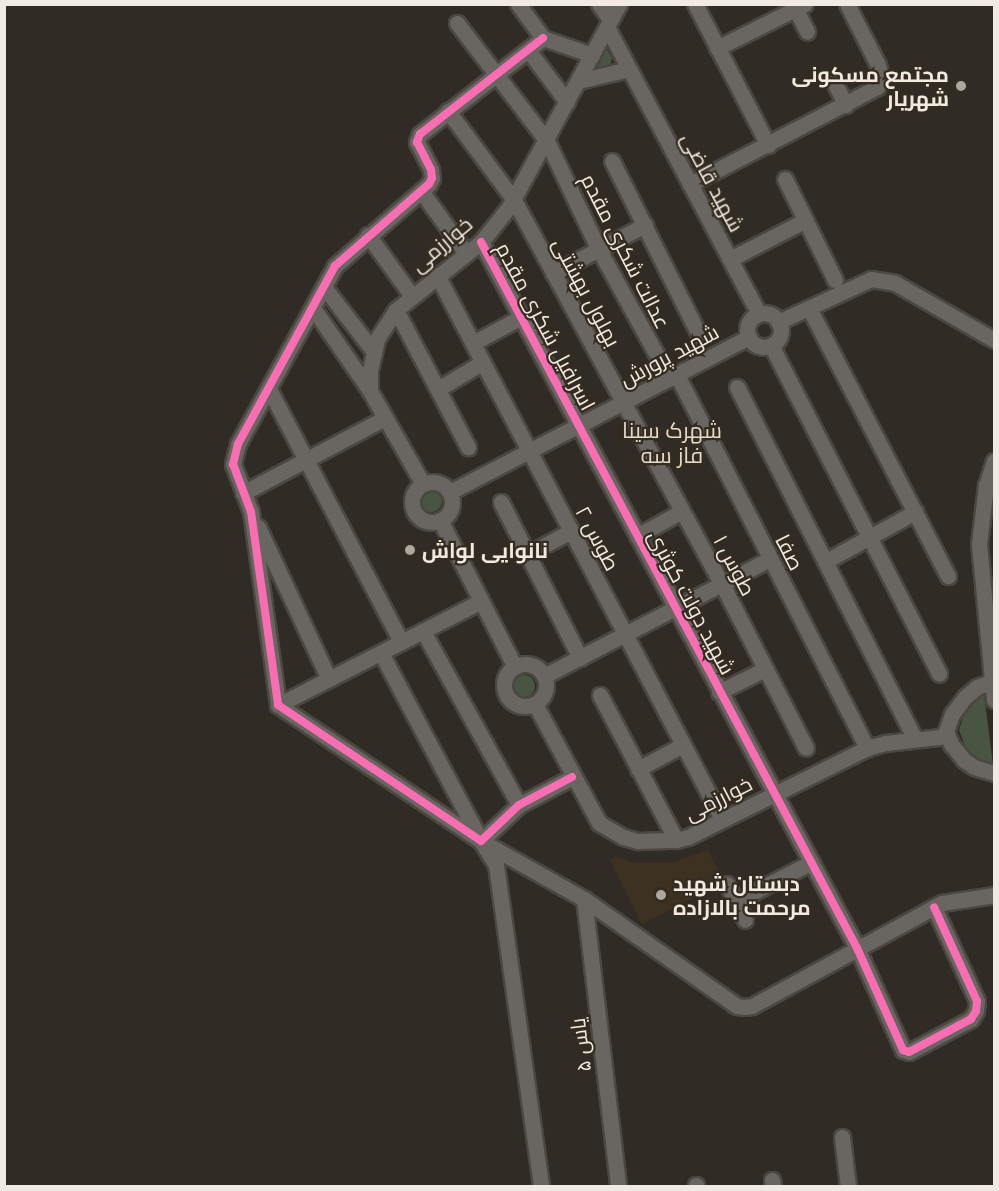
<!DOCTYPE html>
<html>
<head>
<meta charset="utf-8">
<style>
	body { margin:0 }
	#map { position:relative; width:999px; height:1191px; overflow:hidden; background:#302b25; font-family:Mulish,Cairo,sans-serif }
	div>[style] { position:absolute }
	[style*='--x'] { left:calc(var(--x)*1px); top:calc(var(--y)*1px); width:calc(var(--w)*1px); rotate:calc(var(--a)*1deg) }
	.built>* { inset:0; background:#3d3222 }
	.green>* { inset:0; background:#495543 }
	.round { border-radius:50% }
	.roads { filter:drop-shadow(2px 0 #4b4741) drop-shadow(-2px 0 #4b4741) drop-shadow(0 2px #4b4741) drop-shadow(0 -2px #4b4741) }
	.minor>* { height:15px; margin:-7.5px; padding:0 7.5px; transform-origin:7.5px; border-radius:7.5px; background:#696560 }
	.minor>.ring { margin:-7.5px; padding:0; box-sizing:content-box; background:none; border:15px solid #696560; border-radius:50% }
	.cycleway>* { height:8px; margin:-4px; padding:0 4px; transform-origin:4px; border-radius:4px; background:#f96db3 }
	.dots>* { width:16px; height:16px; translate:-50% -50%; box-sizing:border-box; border:3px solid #342c21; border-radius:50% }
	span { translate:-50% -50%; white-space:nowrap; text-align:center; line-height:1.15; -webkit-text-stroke:4.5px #342c21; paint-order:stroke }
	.poi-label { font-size:21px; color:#f0eae3; font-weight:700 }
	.right { translate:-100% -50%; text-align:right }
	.left { translate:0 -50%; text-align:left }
	.street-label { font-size:21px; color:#f0eae3 }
	.neighbourhood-label { font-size:22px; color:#e5dacc }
	.frame { position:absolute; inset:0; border:6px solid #f0eae3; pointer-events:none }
</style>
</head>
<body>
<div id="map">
	<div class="built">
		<div style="clip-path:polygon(708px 850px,725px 882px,642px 924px,610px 860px,616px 856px,633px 863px,671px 863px)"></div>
	</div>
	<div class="green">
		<div style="clip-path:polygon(606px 48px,612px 58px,609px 69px,592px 72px,603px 49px)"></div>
		<div style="clip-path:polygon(994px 488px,987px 544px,994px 611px,994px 641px,984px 544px)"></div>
		<div class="round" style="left:420px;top:490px;width:22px;height:22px"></div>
		<div class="round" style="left:513px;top:675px;width:22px;height:22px"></div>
		<div style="clip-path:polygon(984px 694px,993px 765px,976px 759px,967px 751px,959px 730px,966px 708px)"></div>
	</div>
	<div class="roads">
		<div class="minor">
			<div style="--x:518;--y:4;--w:42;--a:53.7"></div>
			<div style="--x:599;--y:4;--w:19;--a:55"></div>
			<div style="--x:695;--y:4;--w:159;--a:62.6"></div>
			<div style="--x:793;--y:4;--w:31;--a:63"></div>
			<div style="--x:457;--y:23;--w:148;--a:52.7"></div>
			<div style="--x:547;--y:141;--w:119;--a:64.5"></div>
			<div style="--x:598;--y:248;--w:149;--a:61.2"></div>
			<div style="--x:607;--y:27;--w:325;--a:62.1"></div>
			<div style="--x:543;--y:38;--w:156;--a:142"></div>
			<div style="--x:420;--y:134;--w:9;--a:111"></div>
			<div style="--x:417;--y:142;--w:31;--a:63"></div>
			<div style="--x:431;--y:170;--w:8;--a:83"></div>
			<div style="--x:432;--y:178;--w:7;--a:117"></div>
			<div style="--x:429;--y:184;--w:125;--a:138.9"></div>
			<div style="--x:335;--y:266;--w:203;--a:118.6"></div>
			<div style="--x:238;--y:444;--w:21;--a:104"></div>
			<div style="--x:233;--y:464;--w:51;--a:69.4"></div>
			<div style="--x:251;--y:512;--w:195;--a:82"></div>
			<div style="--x:278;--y:705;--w:244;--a:33.8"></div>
			<div style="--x:481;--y:841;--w:52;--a:-43.5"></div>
			<div style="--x:519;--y:805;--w:60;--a:-27.8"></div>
			<div style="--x:543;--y:38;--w:52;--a:19.1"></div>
			<div style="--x:717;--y:48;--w:98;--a:-26.6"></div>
			<div style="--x:528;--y:50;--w:65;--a:53.1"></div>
			<div style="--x:833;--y:80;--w:28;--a:63"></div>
			<div style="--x:578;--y:81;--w:52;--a:-13.2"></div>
			<div style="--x:448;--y:111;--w:111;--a:53.4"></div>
			<div style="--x:514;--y:200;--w:437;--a:61.6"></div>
			<div style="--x:722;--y:584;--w:184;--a:62.9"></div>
			<div style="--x:612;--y:161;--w:195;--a:63.4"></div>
			<div style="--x:785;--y:179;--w:113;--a:63.7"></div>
			<div style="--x:690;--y:184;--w:211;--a:-27.4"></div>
			<div style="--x:877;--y:87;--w:15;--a:-79"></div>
			<div style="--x:880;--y:72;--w:7;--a:-106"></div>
			<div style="--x:878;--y:65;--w:68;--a:-116.9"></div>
			<div style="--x:421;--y:191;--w:77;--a:54"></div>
			<div style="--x:368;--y:235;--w:75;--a:54.2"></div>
			<div style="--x:481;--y:242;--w:800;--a:61.96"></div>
			<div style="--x:857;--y:948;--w:112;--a:65.7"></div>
			<div style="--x:903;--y:1050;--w:6;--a:18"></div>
			<div style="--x:909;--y:1052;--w:70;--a:-28"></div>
			<div style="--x:971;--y:1019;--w:9;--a:-58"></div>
			<div style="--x:976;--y:1011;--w:10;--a:-84"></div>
			<div style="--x:977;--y:1001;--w:103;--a:-114.6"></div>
			<div style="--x:730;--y:259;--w:85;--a:-27.2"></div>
			<div style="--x:553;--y:273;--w:104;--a:-27.6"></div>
			<div style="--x:437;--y:275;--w:614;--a:62.35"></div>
			<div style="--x:324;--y:287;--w:82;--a:52.4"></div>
			<div style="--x:313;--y:308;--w:101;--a:55.5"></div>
			<div style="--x:809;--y:308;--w:302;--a:62.6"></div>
			<div style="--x:396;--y:310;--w:155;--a:62.3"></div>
			<div class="ring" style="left:747px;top:313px;width:19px;height:19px"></div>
			<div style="--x:778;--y:322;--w:102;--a:-24.8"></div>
			<div style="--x:871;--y:279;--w:24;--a:9"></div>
			<div style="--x:895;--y:283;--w:114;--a:29.9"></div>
			<div style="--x:473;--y:343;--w:55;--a:-28.4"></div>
			<div style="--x:771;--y:345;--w:369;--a:62.9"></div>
			<div style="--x:677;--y:375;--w:419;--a:63"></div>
			<div style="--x:737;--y:387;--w:394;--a:63.2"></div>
			<div style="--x:438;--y:389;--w:52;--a:-31"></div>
			<div style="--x:270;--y:391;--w:283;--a:62.4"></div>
			<div style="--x:994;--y:461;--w:25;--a:108"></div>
			<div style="--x:986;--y:485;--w:59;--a:96.8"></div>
			<div style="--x:979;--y:544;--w:157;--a:84.5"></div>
			<div class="ring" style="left:412px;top:482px;width:25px;height:25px"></div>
			<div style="--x:423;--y:484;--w:107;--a:-119.7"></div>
			<div style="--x:370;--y:391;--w:21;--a:-90"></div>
			<div style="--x:370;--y:370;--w:32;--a:-77"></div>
			<div style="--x:377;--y:339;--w:35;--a:-57"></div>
			<div style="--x:396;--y:310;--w:109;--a:-38.7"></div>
			<div style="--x:481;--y:242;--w:45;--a:-51.3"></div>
			<div style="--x:509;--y:207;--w:231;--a:-61.5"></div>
			<div style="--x:450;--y:492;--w:337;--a:-27.4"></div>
			<div style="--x:243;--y:493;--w:158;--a:-27.9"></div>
			<div style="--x:501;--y:502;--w:175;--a:63.1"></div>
			<div style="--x:440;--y:520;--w:165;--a:63"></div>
			<div style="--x:258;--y:527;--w:168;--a:65"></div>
			<div style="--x:637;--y:536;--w:51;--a:-29.1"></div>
			<div style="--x:528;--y:554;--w:49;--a:-28.1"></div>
			<div style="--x:826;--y:561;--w:102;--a:-28.8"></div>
			<div style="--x:423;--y:631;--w:199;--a:61.1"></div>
			<div style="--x:381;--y:653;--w:213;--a:62"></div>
			<div style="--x:481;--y:841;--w:28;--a:58"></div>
			<div style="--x:496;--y:865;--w:324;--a:82"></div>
			<div class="ring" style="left:504px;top:664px;width:27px;height:27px"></div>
			<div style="--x:544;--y:676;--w:254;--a:-27.4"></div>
			<div style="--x:994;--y:681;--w:18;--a:161"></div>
			<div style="--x:977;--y:687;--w:16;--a:140"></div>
			<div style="--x:965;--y:697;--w:21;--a:127"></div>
			<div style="--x:952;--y:714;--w:18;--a:109"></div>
			<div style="--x:946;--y:731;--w:14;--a:69"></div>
			<div style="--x:951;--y:744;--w:21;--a:51"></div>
			<div style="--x:964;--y:760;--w:12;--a:35"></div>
			<div style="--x:974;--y:767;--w:21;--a:17"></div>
			<div style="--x:719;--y:692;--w:51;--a:-26.6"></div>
			<div style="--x:600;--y:695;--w:164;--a:62.3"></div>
			<div style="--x:535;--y:704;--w:135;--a:61.7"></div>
			<div style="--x:599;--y:823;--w:28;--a:30"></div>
			<div style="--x:623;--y:837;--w:16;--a:15"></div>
			<div style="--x:638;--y:841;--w:38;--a:-2"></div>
			<div style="--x:676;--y:840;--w:12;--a:-14"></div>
			<div style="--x:688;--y:837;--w:200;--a:-26.4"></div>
			<div style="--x:867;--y:748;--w:20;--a:-15"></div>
			<div style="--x:886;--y:743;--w:61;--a:-6.5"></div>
			<div style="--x:278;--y:705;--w:228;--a:-27.1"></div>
			<div style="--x:638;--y:769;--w:51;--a:-28.1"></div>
			<div style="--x:481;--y:841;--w:118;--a:29.4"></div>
			<div style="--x:584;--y:899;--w:187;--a:35"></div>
			<div style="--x:737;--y:1006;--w:8;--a:7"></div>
			<div style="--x:745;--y:1007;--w:7;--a:-8"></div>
			<div style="--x:752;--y:1006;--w:216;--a:-28.5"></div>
			<div style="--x:942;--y:903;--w:53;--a:-8.7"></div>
			<div style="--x:727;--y:884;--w:40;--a:63.4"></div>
			<div style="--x:584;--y:899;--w:289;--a:83.2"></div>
			<div style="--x:736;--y:901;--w:85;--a:-27.2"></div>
			<div style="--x:842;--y:1137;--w:49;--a:83"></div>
			<div style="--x:772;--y:1180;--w:6;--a:81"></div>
			<div style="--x:696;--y:1185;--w:1;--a:90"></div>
		</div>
	</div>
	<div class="cycleway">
		<div style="--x:543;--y:38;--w:156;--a:142"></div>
		<div style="--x:420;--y:134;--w:9;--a:111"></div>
		<div style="--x:417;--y:142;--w:31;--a:63"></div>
		<div style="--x:431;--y:170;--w:8;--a:83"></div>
		<div style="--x:432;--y:178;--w:7;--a:117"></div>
		<div style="--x:429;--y:184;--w:125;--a:138.9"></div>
		<div style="--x:335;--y:266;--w:203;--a:118.6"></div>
		<div style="--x:238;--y:444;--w:21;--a:104"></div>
		<div style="--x:233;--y:464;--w:51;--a:69.4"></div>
		<div style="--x:251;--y:512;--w:195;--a:82"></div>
		<div style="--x:278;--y:705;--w:244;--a:33.8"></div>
		<div style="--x:481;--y:841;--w:52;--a:-43.5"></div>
		<div style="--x:519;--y:805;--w:60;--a:-27.8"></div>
		<div style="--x:481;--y:242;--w:800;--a:61.96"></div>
		<div style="--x:857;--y:948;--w:112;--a:65.7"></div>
		<div style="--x:903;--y:1050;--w:6;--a:18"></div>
		<div style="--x:909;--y:1052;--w:70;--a:-28"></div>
		<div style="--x:971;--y:1019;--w:9;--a:-58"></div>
		<div style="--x:976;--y:1011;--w:10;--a:-84"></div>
		<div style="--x:977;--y:1001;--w:103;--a:-114.6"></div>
	</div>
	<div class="dots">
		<div style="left:961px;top:86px;background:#ada7a0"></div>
		<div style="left:410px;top:550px;background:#ada7a0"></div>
		<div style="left:661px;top:895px;background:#ada7a0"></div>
	</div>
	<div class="poi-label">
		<span class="right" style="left:949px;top:86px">مجتمع مسکونی<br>شهریار</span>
		<span class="left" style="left:422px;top:550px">نانوایی لواش</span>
		<span class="left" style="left:673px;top:895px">دبستان شهید<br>مرحمت بالازاده</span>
	</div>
	<div class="street-label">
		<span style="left:713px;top:182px;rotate:62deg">شهید قاضی</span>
		<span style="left:441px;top:244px;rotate:-40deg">خوارزمی</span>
		<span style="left:626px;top:251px;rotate:63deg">عدالت شکری مقدم</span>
		<span style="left:587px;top:292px;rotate:62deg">بهلول بهشتی</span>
		<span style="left:546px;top:326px;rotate:62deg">اسرافیل شکری مقدم</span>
		<span style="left:669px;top:355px;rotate:-28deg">شهید پرورش</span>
		<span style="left:598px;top:538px;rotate:62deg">طوس ۲</span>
		<span style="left:790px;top:552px;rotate:63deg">صفا</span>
		<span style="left:735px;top:565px;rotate:62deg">طوس ۱</span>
		<span style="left:692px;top:602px;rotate:62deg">شهید دولت کوثری</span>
		<span style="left:718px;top:798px;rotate:-27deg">خوارزمی</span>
		<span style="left:580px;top:1045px;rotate:-97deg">یاس ۵</span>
	</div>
	<div class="neighbourhood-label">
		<span style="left:672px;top:443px">شهرک سینا<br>فاز سه</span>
	</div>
	<div class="frame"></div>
</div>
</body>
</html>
